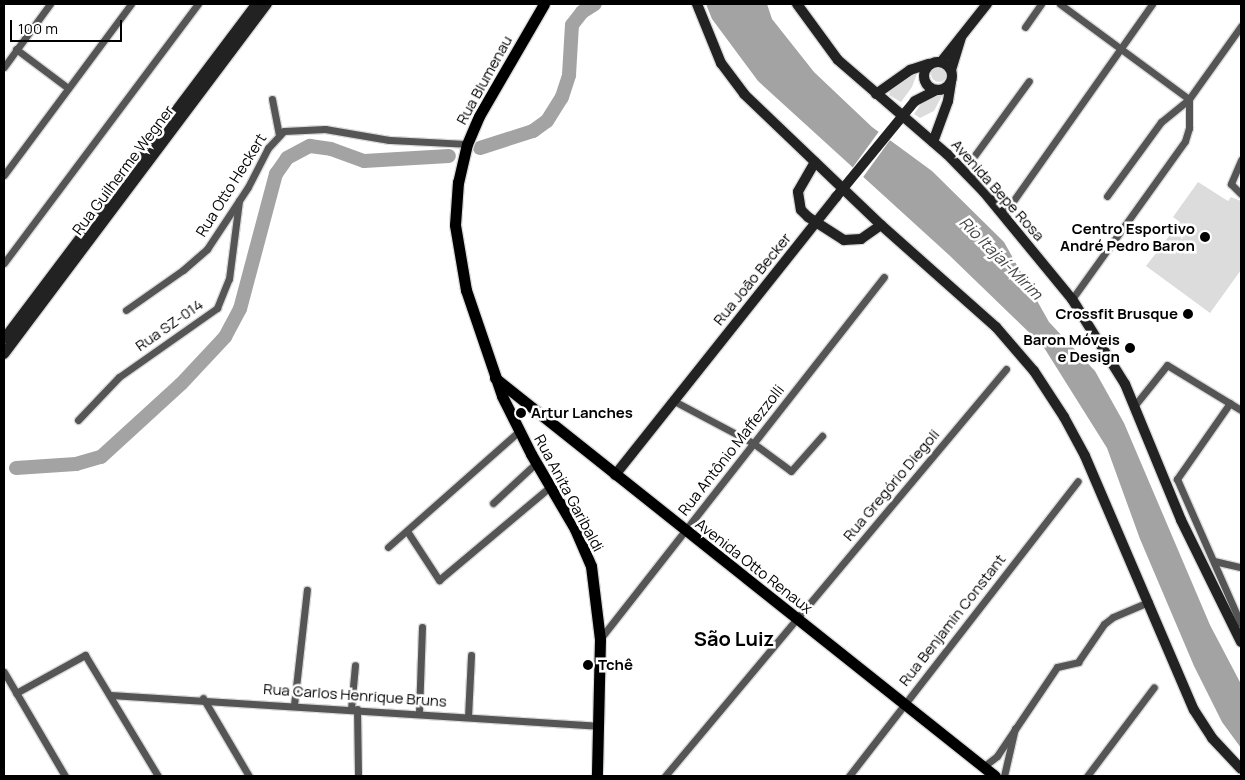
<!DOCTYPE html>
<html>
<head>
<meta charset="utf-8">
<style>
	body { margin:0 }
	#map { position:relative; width:1245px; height:780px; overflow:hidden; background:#fff; font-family:Manrope,sans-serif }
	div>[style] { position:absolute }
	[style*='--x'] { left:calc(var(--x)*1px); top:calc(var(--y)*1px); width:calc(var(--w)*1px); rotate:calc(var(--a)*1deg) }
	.green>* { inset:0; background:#dcdcdc }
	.round { border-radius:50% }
	.water>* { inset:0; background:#a3a3a3 }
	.pier>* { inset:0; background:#fff; transform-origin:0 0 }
	.river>* { height:14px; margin:-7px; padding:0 7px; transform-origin:7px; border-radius:7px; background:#a3a3a3 }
	.roads { filter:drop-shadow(1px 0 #dbdbdb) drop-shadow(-1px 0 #dbdbdb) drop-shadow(0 1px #dbdbdb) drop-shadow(0 -1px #dbdbdb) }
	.minor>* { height:7px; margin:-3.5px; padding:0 3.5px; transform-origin:3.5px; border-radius:3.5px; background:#555 }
	.secondary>* { height:10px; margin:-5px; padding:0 5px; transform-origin:5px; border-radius:5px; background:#222 }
	.secondary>.ring { margin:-5px; padding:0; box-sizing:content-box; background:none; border:10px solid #222; border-radius:50% }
	.primary>* { height:11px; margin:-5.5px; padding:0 5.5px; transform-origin:5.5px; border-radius:5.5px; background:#000 }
	.secondary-bridge>* { height:10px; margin:-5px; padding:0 5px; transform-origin:5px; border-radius:5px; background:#222 }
	.dots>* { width:14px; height:14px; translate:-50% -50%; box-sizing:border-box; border:2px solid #fff; border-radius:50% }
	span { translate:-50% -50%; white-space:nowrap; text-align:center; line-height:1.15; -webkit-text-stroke:5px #fff; paint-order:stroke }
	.street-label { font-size:15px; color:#000 }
	.poi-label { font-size:15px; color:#000; font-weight:700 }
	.right { translate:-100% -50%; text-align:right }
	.left { translate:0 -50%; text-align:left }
	.water-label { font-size:16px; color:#444; font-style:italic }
	.district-label { font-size:20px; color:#000; font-weight:700 }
	.frame { position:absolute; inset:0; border:5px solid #000; pointer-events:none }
	.scale { position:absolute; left:10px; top:20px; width:112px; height:22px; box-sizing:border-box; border:2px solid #000; border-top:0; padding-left:6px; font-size:15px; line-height:18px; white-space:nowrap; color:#000; -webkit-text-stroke:4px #fff; paint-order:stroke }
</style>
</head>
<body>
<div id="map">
	<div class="green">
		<div class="round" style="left:931px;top:66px;width:16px;height:16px"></div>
		<div style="clip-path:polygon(919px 68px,912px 87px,901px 102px,889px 95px,890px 88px)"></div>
		<div style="clip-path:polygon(944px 92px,934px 111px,920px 118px,914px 114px,921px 104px)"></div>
		<div style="clip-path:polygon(1198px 182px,1228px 201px,1231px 197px,1241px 201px,1241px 270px,1210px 313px,1146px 266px,1180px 222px,1173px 217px)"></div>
	</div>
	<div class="water">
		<div style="clip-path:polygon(706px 4px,767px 4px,772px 19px,814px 72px,872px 127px,932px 171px,1004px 242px,1049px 322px,1095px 371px,1124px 423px,1210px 625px,1241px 684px,1241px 748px,1222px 722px,1194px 666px,1140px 539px,1107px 448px,1043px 346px,949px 255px,758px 81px,712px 19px)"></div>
	</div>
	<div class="pier">
		<div style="left:880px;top:130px;width:14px;height:51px;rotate:36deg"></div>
	</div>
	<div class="river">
		<div style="--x:480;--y:148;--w:56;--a:-17.8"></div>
		<div style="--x:533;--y:131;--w:17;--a:-36"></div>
		<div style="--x:547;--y:121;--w:28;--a:-58"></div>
		<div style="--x:562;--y:97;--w:23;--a:-72"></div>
		<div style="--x:569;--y:75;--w:50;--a:-86.6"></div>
		<div style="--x:572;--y:25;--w:16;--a:-52"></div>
		<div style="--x:582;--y:12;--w:15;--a:-32"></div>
		<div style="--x:16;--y:468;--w:60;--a:-3.8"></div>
		<div style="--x:76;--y:464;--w:26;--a:-16"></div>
		<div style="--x:101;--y:457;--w:108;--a:-42.4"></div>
		<div style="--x:181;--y:384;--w:64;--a:-46.9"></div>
		<div style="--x:225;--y:337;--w:32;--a:-62"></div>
		<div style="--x:240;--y:309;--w:140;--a:-75.1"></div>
		<div style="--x:276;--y:174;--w:19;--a:-55"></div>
		<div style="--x:287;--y:158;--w:26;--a:-28"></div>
		<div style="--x:310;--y:146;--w:21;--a:8"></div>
		<div style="--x:331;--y:149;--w:35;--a:20"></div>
		<div style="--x:364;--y:161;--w:85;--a:-3.4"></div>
	</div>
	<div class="roads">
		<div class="minor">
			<div style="--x:1060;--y:4;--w:160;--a:36.4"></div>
			<div style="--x:1025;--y:27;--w:28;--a:-55"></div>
			<div style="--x:16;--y:49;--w:65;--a:36.9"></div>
			<div style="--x:4;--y:67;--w:78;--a:-53.9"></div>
			<div style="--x:272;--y:99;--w:36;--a:79"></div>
			<div style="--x:1241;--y:160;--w:26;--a:113"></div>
			<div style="--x:1231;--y:184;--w:14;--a:45"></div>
			<div style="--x:964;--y:170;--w:110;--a:-53.9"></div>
			<div style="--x:4;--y:175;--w:213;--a:-53.4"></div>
			<div style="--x:1107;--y:196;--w:92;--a:-53.9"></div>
			<div style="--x:1161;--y:122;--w:36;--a:-39"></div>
			<div style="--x:1189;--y:99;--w:90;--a:-54.5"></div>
			<div style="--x:1004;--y:214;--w:257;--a:-54.8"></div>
			<div style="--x:4;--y:263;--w:324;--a:-53.2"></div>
			<div style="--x:1072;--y:299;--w:194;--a:-54.4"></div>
			<div style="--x:1185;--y:141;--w:14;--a:-73"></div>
			<div style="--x:1189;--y:128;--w:29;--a:-90"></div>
			<div style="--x:126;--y:310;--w:70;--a:-35.1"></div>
			<div style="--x:183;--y:270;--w:32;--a:-41"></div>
			<div style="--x:207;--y:249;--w:74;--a:-56.5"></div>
			<div style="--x:248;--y:187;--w:44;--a:-62.9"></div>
			<div style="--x:268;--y:148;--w:23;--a:-47"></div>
			<div style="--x:284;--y:131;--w:41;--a:-2.8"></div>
			<div style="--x:325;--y:129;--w:65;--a:9.8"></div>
			<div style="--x:389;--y:140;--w:78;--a:2.9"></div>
			<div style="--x:674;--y:401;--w:89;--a:28"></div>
			<div style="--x:753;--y:443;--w:47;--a:36.4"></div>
			<div style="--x:791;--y:471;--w:47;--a:-48.5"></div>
			<div style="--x:1230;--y:403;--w:93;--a:124.9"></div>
			<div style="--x:1177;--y:479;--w:158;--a:66.2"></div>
			<div style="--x:1135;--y:405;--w:51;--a:-51.3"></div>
			<div style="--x:1167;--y:365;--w:87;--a:31.3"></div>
			<div style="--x:78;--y:420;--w:59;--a:-46.4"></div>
			<div style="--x:119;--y:377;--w:120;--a:-35.1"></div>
			<div style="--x:217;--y:308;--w:31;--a:-68"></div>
			<div style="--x:229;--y:279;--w:79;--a:-82.7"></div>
			<div style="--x:493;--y:503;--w:59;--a:-42.9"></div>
			<div style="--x:407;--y:531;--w:59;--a:56.9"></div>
			<div style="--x:439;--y:580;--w:145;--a:-40"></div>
			<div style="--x:388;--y:547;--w:175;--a:-41.5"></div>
			<div style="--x:1214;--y:561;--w:28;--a:13"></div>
			<div style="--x:600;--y:639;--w:460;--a:-51.9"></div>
			<div style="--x:4;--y:672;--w:121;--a:59.6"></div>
			<div style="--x:16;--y:693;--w:79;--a:-28.8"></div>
			<div style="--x:85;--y:655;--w:141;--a:58.9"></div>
			<div style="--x:110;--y:695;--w:489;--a:3.6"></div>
			<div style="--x:203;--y:698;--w:91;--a:59.5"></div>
			<div style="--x:294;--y:705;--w:116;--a:-83.6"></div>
			<div style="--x:351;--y:709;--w:44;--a:-84.8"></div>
			<div style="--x:357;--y:709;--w:66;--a:89.1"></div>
			<div style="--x:419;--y:713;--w:86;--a:-88"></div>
			<div style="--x:468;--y:717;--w:62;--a:-87.2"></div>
			<div style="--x:983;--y:767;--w:18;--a:-38"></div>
			<div style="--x:997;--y:756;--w:107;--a:-56"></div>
			<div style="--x:1057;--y:667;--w:22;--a:-13"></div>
			<div style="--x:1078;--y:662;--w:46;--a:-55.6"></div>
			<div style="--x:1104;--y:624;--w:11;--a:-38"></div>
			<div style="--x:1113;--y:617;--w:39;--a:-23"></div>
			<div style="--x:665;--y:776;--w:531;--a:-50.04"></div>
			<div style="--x:849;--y:776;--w:373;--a:-52.2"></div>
			<div style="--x:1004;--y:776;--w:49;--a:-77.1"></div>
			<div style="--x:1087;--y:776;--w:111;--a:-53"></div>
		</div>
		<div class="secondary">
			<div style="--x:697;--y:4;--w:64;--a:67.9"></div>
			<div style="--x:721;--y:63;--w:39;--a:53"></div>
			<div style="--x:744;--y:94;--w:190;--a:43.7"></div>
			<div style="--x:881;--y:225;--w:154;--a:41.6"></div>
			<div style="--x:996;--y:327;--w:58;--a:49.2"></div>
			<div style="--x:1034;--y:371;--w:55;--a:56.9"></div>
			<div style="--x:1064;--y:417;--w:44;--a:61.7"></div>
			<div style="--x:1085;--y:456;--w:276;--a:66.8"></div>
			<div style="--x:1194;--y:710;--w:33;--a:57"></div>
			<div style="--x:1212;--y:738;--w:42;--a:46.9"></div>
			<div style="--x:797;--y:4;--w:69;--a:53.8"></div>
			<div style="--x:838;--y:60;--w:144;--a:40.8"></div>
			<div style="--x:947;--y:154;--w:53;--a:45.8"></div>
			<div style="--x:984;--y:192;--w:139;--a:50.6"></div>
			<div style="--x:1072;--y:299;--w:100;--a:58.1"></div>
			<div style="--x:1125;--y:384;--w:147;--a:67.6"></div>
			<div style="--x:1181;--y:520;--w:136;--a:63.8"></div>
			<div class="ring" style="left:924px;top:62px;width:18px;height:18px"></div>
			<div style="--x:941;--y:62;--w:74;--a:-51.6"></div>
			<div style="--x:951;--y:70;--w:34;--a:-73"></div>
			<div style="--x:876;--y:94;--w:42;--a:-35.2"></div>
			<div style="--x:910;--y:70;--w:20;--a:-18"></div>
			<div style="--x:915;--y:101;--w:25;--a:-27"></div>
			<div style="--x:933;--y:142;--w:44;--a:-69.9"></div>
			<div style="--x:948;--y:101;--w:19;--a:-81"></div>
			<div style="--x:815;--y:162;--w:34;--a:120"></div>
			<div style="--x:798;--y:192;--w:18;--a:81"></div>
			<div style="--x:801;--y:210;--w:10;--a:45"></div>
			<div style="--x:808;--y:217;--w:43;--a:32.6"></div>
			<div style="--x:844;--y:240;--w:17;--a:-3"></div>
			<div style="--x:861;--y:239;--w:24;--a:-35"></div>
			<div style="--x:4;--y:339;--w:419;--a:-53"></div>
			<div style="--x:4;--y:354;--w:438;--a:-53.1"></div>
			<div style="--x:615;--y:475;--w:355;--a:-51.5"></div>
		</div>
		<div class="primary">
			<div style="--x:544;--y:4;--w:129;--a:120.1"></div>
			<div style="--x:479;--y:116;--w:30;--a:113"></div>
			<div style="--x:467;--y:144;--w:39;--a:103"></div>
			<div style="--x:458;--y:182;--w:43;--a:94"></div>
			<div style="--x:455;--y:225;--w:66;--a:80.4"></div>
			<div style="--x:466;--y:290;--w:112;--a:71.2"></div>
			<div style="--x:502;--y:396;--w:65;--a:63.4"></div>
			<div style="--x:531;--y:454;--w:87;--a:59.6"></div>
			<div style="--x:575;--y:529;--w:40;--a:66.6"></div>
			<div style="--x:591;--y:566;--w:74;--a:83"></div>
			<div style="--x:600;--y:639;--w:137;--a:91.3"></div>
			<div style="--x:495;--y:378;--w:639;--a:38.52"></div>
		</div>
	</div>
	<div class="secondary-bridge">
		<div style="--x:836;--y:197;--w:123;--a:-50.6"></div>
	</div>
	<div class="dots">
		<div style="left:1205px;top:237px;background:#000"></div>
		<div style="left:1188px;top:314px;background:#000"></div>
		<div style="left:1130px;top:348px;background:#000"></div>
		<div style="left:521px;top:413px;background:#000"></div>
		<div style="left:588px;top:665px;background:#000"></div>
	</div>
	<div class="street-label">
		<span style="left:484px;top:80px;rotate:-61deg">Rua Blumenau</span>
		<span style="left:123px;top:170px;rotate:-53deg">Rua Guilherme Wegner</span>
		<span style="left:231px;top:185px;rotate:-58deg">Rua Otto Heckert</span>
		<span style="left:998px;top:190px;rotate:48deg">Avenida Bepe Rosa</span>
		<span style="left:752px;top:279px;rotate:-51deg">Rua João Becker</span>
		<span style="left:169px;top:325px;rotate:-35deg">Rua SZ-014</span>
		<span style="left:731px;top:450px;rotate:-52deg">Rua Antônio Maffezzolli</span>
		<span style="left:891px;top:485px;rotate:-50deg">Rua Gregório Diegoli</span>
		<span style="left:569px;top:493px;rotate:62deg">Rua Anita Garibaldi</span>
		<span style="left:754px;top:566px;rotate:38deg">Avenida Otto Renaux</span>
		<span style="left:952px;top:620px;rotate:-52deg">Rua Benjamin Constant</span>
		<span style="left:355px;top:695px;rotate:4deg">Rua Carlos Henrique Bruns</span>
	</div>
	<div class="poi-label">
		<span class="right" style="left:1195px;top:237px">Centro Esportivo<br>André Pedro Baron</span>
		<span class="right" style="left:1178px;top:314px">Crossfit Brusque</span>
		<span class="right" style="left:1120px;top:348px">Baron Móveis<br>e Design</span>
		<span class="left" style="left:531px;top:413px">Artur Lanches</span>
		<span class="left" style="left:598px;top:665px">Tchê</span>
	</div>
	<div class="water-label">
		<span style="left:1001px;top:258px;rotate:45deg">Rio Itajaí-Mirim</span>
	</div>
	<div class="district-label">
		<span style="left:734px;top:638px">São Luiz</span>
	</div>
	<div class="frame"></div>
	<div class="scale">100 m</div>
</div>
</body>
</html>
